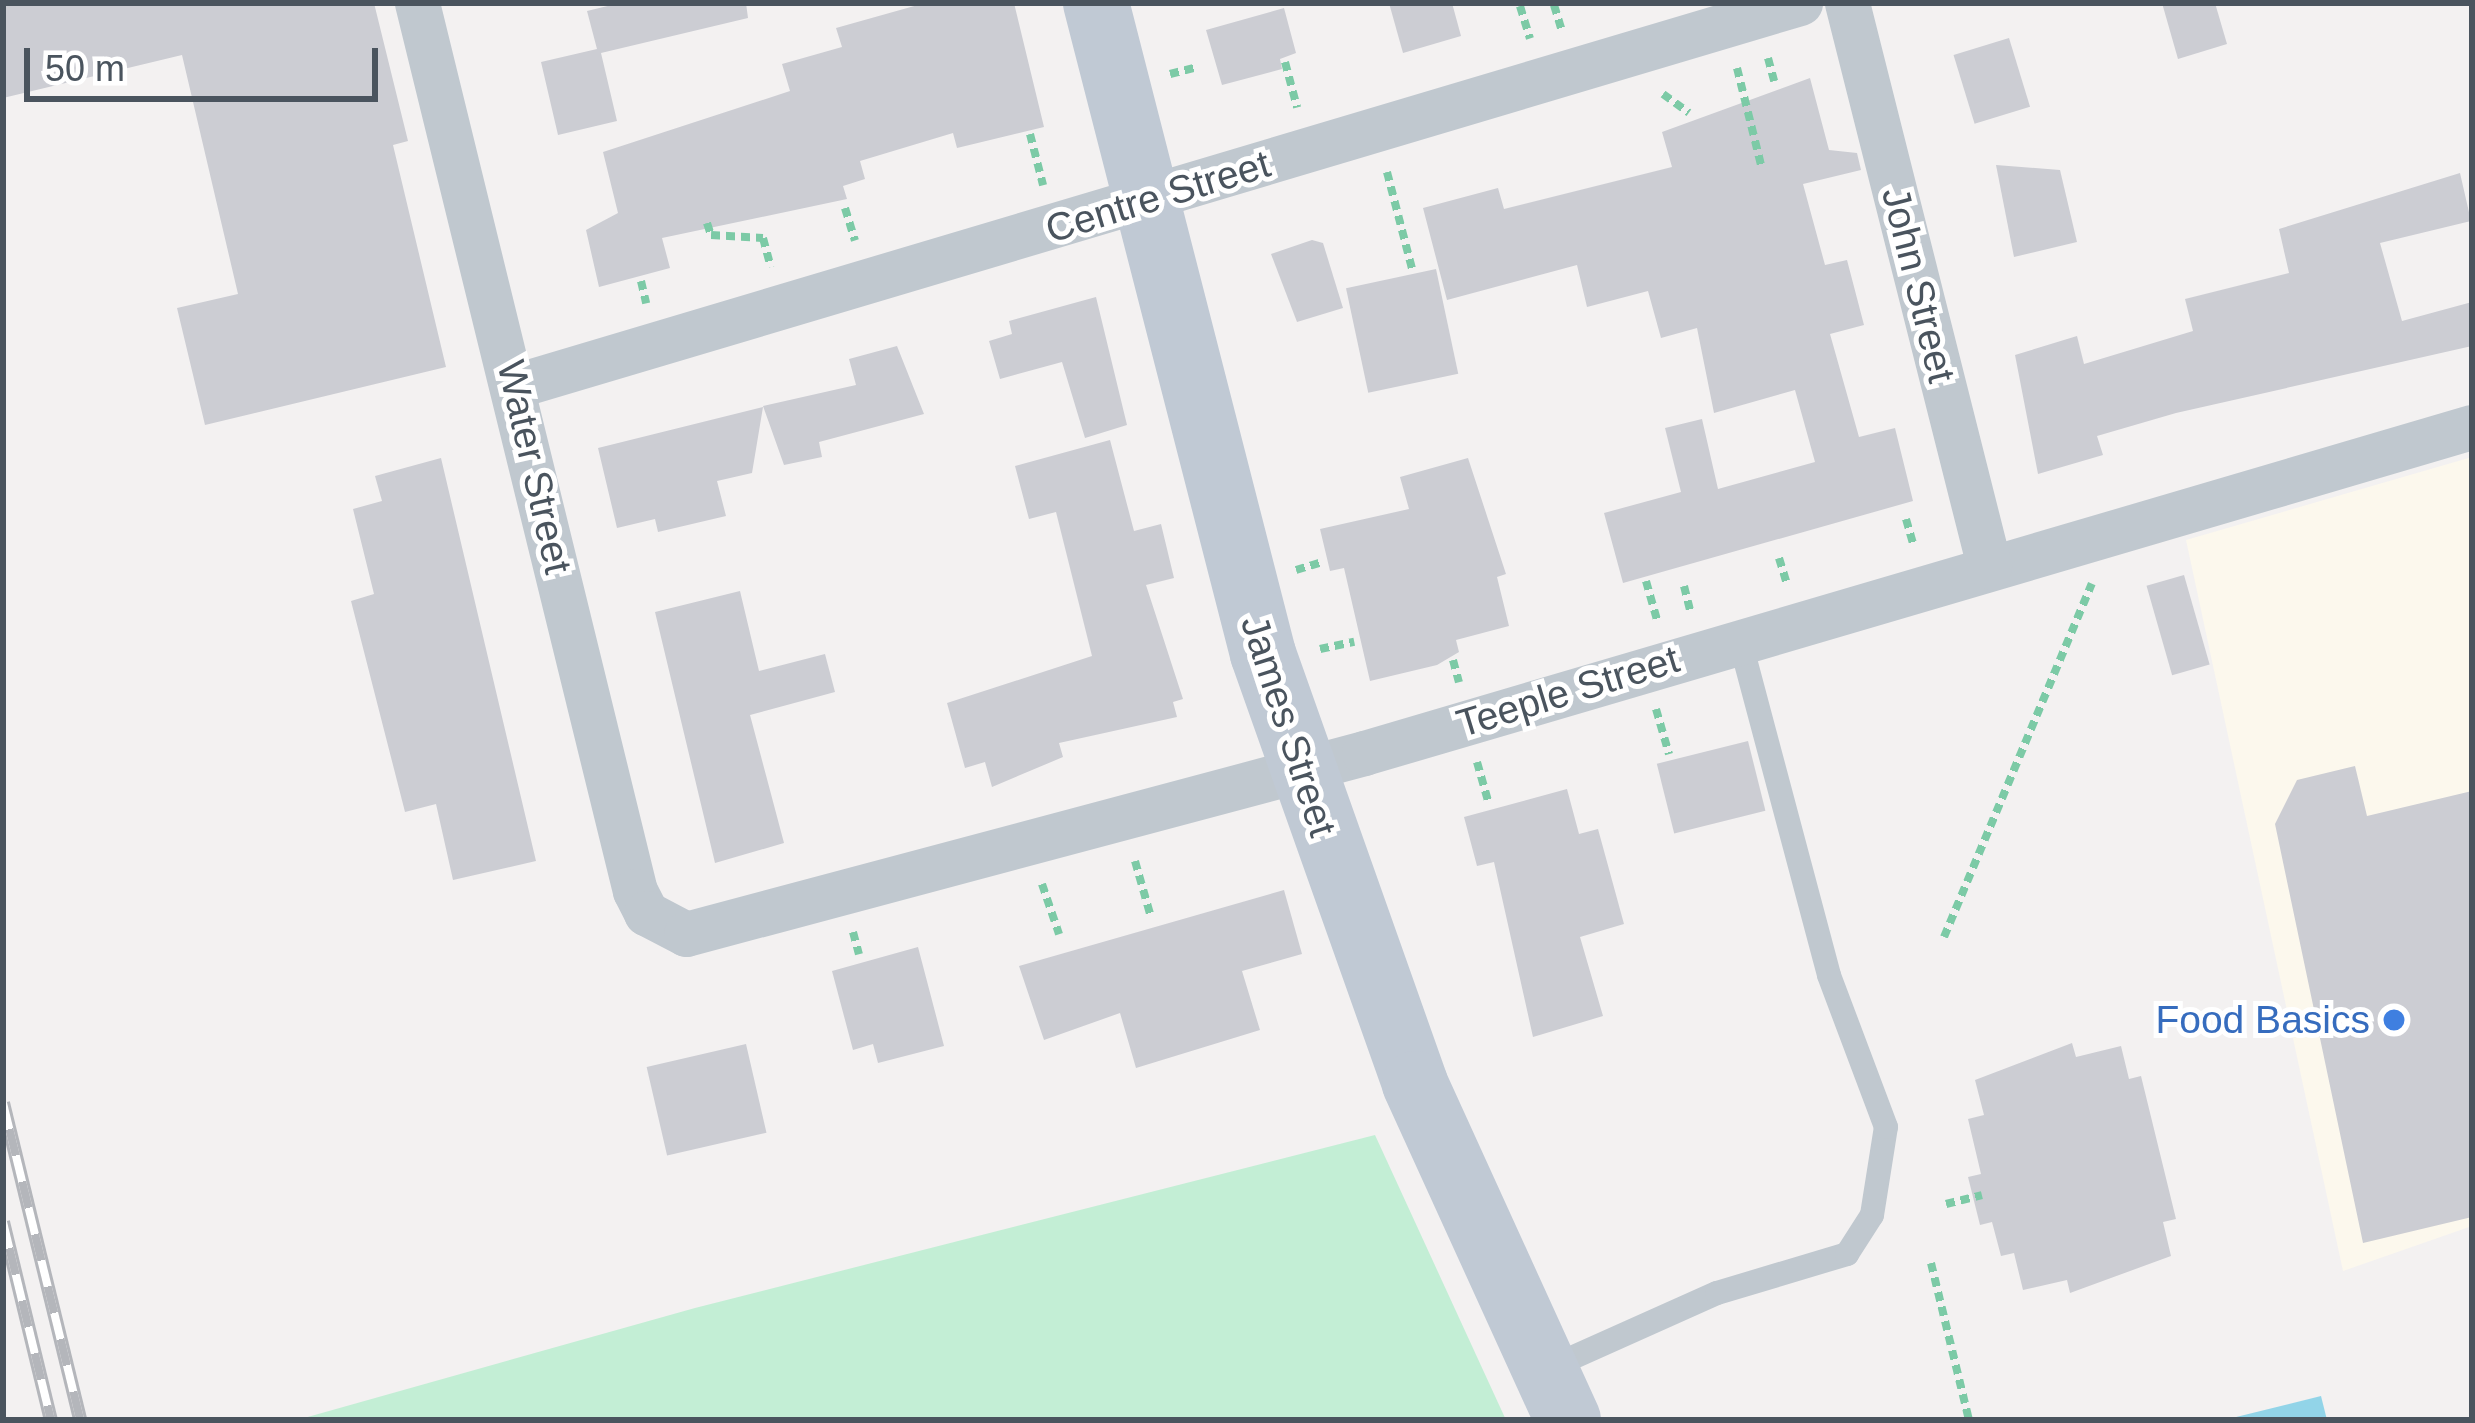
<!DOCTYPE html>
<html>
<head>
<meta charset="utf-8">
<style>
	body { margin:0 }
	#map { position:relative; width:2475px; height:1423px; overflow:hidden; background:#f3f1f1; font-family:Arial,sans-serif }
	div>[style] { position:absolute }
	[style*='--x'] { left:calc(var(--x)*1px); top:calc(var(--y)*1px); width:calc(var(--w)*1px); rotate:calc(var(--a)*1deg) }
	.commercial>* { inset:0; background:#fcf8ed }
	.green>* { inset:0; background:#c3eed5 }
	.water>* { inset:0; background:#92d4e8 }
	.building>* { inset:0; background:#cccdd3; transform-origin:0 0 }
	.path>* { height:8px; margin-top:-4px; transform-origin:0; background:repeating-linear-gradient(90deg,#7ccaa6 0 9px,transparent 0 15px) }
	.lane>* { height:24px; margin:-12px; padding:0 12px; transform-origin:12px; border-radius:12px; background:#c0c8cf }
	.street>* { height:45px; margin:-22.5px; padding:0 22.5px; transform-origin:22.5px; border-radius:22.5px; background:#c0c8cf }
	.secondary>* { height:66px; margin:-33px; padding:0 33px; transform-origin:33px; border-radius:33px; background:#c0c9d4 }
	.rail>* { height:14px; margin-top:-7px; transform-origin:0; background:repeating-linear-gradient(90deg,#fff 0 27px,#b4b6bb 0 54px); box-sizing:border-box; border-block:3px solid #b4b6bb }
	.dots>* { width:33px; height:33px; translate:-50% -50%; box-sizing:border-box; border:6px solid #fff; border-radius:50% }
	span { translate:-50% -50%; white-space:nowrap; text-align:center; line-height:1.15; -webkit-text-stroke:10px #fff; paint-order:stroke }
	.street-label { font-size:39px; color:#4a545e }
	.shop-label { font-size:39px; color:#366cbe }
	.right { translate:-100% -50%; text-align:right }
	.frame { position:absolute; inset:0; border:6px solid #4a545e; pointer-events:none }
	.scale { position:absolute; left:24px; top:48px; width:354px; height:54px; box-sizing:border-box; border:6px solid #4a545e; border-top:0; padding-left:15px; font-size:36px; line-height:42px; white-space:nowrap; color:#4a545e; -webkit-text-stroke:9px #fff; paint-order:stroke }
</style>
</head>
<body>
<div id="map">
	<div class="commercial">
		<div style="clip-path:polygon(2472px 457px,2472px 1226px,2343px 1271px,2186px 540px)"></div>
	</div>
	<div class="green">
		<div style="clip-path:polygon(1375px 1135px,1506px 1420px,297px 1420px,695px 1308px)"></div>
	</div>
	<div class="water">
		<div style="clip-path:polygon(2321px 1396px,2327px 1420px,2224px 1420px)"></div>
	</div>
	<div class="building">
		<div style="clip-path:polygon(3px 3px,374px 3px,408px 141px,393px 145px,446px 367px,205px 425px,177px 308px,238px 294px,182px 55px,3px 98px)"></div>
		<div style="clip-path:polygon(620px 3px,746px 3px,748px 18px,601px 53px,617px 121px,558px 135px,541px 62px,597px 49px,587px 11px)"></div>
		<div style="clip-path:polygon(925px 3px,1014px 3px,1044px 127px,957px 148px,953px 133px,860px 161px,865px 179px,843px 186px,847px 199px,662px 238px,670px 268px,599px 287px,586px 230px,618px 213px,603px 152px,790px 91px,782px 64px,842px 47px,836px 28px)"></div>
		<div style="clip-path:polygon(1389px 3px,1452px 3px,1461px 36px,1403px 53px)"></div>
		<div style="clip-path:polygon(2162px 3px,2215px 3px,2227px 44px,2178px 59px)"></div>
		<div style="clip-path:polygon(1284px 8px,1296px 53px,1280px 59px,1282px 69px,1222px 85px,1206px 30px)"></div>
		<div style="left:2009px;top:38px;width:72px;height:58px;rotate:73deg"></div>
		<div style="clip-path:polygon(1810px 78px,1829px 150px,1857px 153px,1861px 170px,1803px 184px,1825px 265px,1847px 260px,1864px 325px,1830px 334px,1859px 437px,1895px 428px,1913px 501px,1623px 583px,1604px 513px,1681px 492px,1665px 428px,1702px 419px,1718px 489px,1815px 462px,1795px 390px,1714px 413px,1697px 328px,1661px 338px,1648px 291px,1587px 307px,1577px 265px,1447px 300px,1423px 208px,1498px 188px,1504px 209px,1672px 167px,1662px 132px)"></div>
		<div style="clip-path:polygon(1996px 165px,2060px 170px,2077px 242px,2014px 257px)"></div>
		<div style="clip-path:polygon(2460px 173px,2471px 221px,2380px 243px,2402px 321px,2472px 302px,2472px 346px,2176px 413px,2097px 436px,2103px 455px,2038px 474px,2015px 355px,2077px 336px,2084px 364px,2193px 331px,2185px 299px,2289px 273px,2279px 229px)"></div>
		<div style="clip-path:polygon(1312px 240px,1323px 243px,1343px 308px,1297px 322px,1271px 254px)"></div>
		<div style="left:1436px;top:269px;width:107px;height:92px;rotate:78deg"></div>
		<div style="clip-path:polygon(1096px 297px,1127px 425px,1085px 438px,1062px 362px,1000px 379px,989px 341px,1012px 334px,1009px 321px)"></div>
		<div style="clip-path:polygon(897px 346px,924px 414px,819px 442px,822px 457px,784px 465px,763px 406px,856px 385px,849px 359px)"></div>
		<div style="clip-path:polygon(763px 407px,752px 473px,717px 481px,726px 516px,658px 532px,655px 519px,617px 528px,598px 448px)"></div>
		<div style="clip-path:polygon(1110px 440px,1134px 531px,1161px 524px,1174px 578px,1146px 585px,1183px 699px,1173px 702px,1177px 717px,1059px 743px,1063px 757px,992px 787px,985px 762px,965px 768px,947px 703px,1092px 656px,1056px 512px,1029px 519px,1015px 466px)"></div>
		<div style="clip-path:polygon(441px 458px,536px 861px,453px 880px,436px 804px,405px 812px,351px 601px,374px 594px,353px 509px,382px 501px,375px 476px)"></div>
		<div style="clip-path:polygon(1468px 458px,1506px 574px,1497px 577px,1509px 626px,1456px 640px,1459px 652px,1437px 665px,1370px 681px,1344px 568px,1330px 571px,1320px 529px,1409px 509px,1400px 477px)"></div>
		<div style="left:2184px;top:575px;width:93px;height:39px;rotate:74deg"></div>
		<div style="clip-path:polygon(740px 591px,759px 671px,825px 654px,835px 692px,750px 715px,784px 843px,715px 863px,655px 612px)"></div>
		<div style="left:1748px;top:741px;width:72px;height:94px;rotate:76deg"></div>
		<div style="clip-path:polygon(2355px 766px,2367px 816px,2472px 791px,2472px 1217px,2363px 1243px,2275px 824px,2297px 780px)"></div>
		<div style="clip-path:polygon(1567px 789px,1579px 834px,1598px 829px,1624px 924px,1580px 937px,1603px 1016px,1533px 1037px,1494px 862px,1477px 866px,1464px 817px)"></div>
		<div style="clip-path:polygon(1284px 890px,1302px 954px,1242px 971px,1260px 1030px,1136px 1068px,1120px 1013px,1044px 1040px,1019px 966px)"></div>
		<div style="clip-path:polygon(918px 947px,944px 1046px,878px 1063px,873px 1044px,853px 1050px,832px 971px)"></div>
		<div style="clip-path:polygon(2072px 1043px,2076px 1057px,2121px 1046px,2129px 1079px,2141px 1076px,2176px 1219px,2163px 1222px,2171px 1256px,2070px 1293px,2067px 1280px,2023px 1290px,2014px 1253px,2001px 1256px,1992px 1222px,1980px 1225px,1968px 1177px,1981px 1174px,1968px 1119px,1984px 1115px,1975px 1080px)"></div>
		<div style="left:746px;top:1044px;width:91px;height:102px;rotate:77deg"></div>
	</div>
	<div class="path">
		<div style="--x:1554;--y:5;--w:28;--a:73"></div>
		<div style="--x:1520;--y:6;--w:34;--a:73"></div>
		<div style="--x:1768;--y:58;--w:24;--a:75"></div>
		<div style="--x:1285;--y:62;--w:47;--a:75.1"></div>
		<div style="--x:1737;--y:68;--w:100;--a:76.1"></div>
		<div style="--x:1170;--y:74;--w:29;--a:-14"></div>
		<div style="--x:1663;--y:94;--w:32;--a:36"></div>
		<div style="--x:1030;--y:134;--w:53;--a:75.7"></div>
		<div style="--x:1387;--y:172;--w:100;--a:75.5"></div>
		<div style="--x:845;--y:208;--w:34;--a:73"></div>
		<div style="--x:707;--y:223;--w:13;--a:72"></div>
		<div style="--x:711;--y:235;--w:52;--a:3.3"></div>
		<div style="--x:763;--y:238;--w:30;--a:75"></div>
		<div style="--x:641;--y:281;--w:23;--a:77"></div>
		<div style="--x:1906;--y:519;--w:29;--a:74"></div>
		<div style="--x:1779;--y:558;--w:28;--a:73"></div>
		<div style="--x:1296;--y:570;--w:28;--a:-17"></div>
		<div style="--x:1646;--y:581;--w:41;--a:74.2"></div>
		<div style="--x:1684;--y:586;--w:29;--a:76"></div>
		<div style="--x:1320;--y:649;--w:35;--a:-12"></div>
		<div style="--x:1453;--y:660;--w:23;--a:75"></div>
		<div style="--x:1656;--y:709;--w:47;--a:73.9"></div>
		<div style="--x:1477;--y:762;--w:41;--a:74.2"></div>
		<div style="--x:1135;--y:861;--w:58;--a:74.1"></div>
		<div style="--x:1042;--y:884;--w:53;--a:71.2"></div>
		<div style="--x:853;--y:932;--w:23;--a:75"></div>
		<div style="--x:1944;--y:937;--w:383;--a:-67.3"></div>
		<div style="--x:1946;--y:1204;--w:37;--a:-14"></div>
		<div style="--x:1931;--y:1263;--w:162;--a:76.4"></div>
	</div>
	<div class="lane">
		<div style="--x:1547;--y:1369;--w:186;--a:-24.1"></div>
		<div style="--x:1717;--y:1293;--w:136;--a:-16.7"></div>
		<div style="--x:1847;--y:1254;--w:46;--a:-57.3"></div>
		<div style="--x:1872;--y:1215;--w:89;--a:-81"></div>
		<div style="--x:1886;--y:1127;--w:162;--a:-110.6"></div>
		<div style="--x:1829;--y:975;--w:346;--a:-104.9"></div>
	</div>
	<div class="street">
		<div style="--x:417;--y:3;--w:914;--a:76.21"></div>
		<div style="--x:635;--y:891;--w:25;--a:63"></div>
		<div style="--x:646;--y:913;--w:45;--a:27.7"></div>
		<div style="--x:686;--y:934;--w:702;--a:-14.95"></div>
		<div style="--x:1364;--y:753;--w:1155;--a:-16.4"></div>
		<div style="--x:1847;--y:3;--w:581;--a:75.84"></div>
		<div style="--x:515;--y:386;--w:1341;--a:-16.6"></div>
	</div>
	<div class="secondary">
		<div style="--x:1096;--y:3;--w:672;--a:75.61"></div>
		<div style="--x:1263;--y:654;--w:456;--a:70.5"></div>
		<div style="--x:1415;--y:1084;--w:369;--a:65.5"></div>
	</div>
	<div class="rail">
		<div style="--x:3;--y:1103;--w:326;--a:76.3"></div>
		<div style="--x:3;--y:1222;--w:204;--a:76.4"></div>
	</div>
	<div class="dots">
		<div style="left:2394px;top:1020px;background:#3f7fe0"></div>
	</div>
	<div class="street-label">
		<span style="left:1158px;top:197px;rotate:-17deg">Centre Street</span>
		<span style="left:1918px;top:285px;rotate:76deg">John Street</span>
		<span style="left:534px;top:467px;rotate:77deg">Water Street</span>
		<span style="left:1568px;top:692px;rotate:-17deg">Teeple Street</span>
		<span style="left:1288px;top:726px;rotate:72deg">James Street</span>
	</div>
	<div class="shop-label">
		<span class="right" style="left:2370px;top:1020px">Food Basics</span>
	</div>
	<div class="frame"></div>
	<div class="scale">50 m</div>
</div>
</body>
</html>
